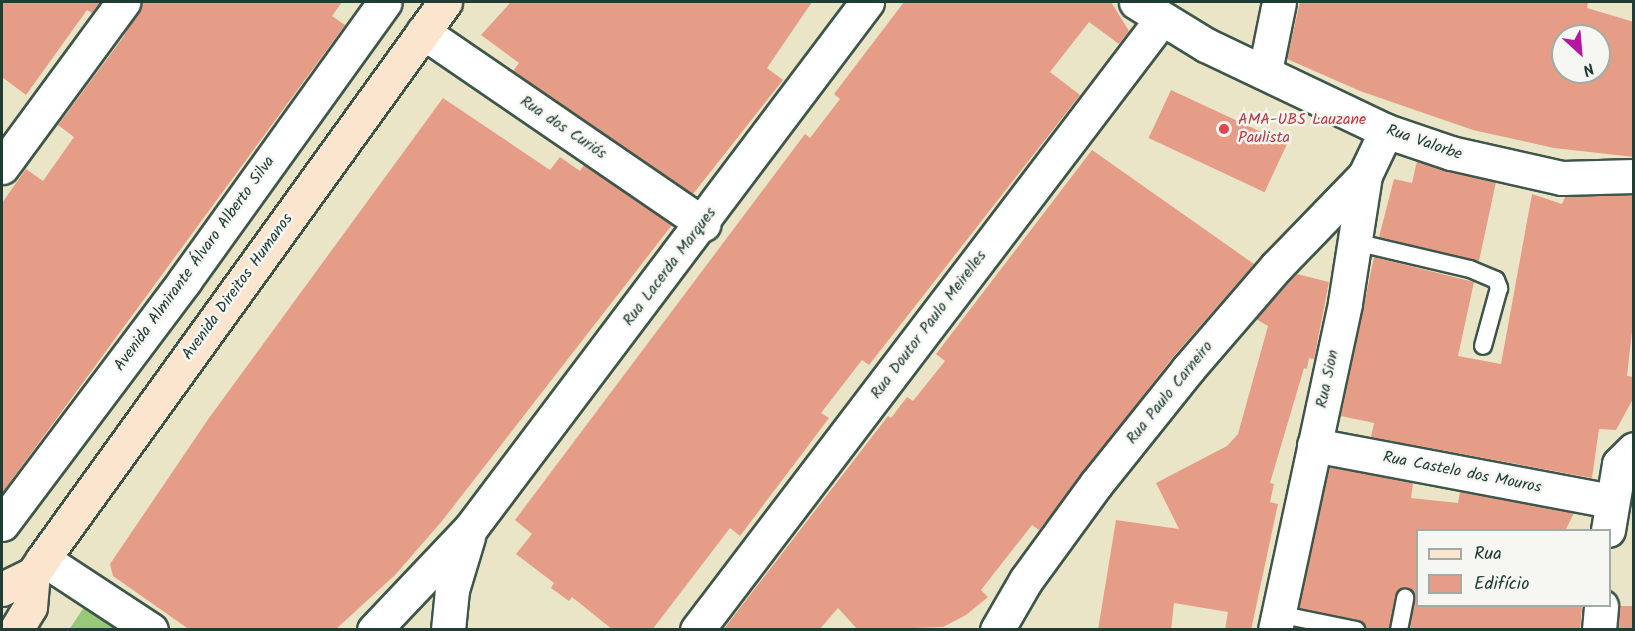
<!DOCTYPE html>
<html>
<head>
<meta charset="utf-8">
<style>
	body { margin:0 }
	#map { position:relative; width:1635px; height:631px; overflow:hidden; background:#ebe5c7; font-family:Kalam,sans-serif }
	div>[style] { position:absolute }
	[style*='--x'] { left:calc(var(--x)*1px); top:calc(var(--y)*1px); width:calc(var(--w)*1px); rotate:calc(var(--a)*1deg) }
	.green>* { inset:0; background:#98c878 }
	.building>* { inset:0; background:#e59d87; transform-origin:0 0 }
	.roads { filter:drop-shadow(2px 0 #3e564a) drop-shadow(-2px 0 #3e564a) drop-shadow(0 2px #3e564a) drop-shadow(0 -2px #3e564a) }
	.service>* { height:16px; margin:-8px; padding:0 8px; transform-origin:8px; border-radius:8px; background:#fff }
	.minor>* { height:33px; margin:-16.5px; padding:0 16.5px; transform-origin:16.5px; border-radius:16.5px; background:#fff }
	.secondary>* { height:33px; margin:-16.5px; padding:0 16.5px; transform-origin:16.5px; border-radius:16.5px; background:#fce5cf }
	.dots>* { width:16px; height:16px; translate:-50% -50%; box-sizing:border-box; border:3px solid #f6f6f2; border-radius:50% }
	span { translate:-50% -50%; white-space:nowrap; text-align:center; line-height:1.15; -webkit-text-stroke:5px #f6f6f2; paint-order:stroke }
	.health-label { font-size:16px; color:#be3a42 }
	.left { translate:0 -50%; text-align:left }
	.street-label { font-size:16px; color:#1f3d34 }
	.frame { position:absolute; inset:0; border:3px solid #1f3d34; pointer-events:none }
	.legend { position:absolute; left:1416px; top:529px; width:195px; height:78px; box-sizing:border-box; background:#f6f6f2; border:2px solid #a0aca6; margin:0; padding:8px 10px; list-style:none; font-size:18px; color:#1f3d34 }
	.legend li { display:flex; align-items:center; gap:12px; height:30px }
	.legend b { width:30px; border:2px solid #a0aca6 }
	.north { position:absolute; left:1551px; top:24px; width:60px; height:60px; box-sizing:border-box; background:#f6f6f2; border:2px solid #a0aca6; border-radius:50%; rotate:154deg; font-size:16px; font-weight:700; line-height:24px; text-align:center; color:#1f3d34 }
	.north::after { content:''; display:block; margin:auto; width:21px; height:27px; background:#b5179e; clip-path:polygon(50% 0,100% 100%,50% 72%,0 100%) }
</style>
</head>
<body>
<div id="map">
	<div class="green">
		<div style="clip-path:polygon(88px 601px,131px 630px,69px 630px)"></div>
	</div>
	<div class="building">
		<div style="clip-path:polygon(2px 2px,100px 2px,92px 13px,87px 10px,26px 95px,2px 77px)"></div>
		<div style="clip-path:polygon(141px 2px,342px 2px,332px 16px,345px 25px,2px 493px,2px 203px,26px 169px,43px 181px,74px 137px,58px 125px,124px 36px)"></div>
		<div style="clip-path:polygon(511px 2px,812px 2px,767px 68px,783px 80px,693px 194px,513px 71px,519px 63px,481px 35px)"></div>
		<div style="clip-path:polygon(904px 2px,1111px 2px,1129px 31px,1119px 44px,1089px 22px,1050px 72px,1080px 95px,869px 365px,862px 360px,821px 413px,829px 418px,740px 536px,730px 528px,652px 630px,613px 630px,572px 597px,569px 601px,551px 588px,554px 583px,516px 554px,532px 534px,515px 520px,805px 134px,810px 138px,840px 99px,834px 94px)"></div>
		<div style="clip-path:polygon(evenodd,1300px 2px,1588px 2px,1587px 8px,1634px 22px,1634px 157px,1554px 148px,1473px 130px,1360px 91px,1287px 59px,1300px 2px,1563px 36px,1599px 36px,1599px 72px,1563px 72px,1563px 36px)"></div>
		<div style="left:1171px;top:90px;width:128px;height:53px;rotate:25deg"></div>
		<div style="clip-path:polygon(443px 98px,550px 170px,560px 157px,580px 171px,584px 165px,672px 225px,442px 521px,395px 575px,335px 630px,190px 630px,113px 576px,110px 564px,209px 418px)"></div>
		<div style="clip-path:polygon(1092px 150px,1254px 264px,1173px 357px,1039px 530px,1032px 525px,981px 590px,988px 597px,966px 615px,943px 627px,858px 630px,838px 608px,819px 630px,723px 630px,888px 416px,891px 418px,907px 397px,913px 401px,945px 361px,936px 354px)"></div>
		<div style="clip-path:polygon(1417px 161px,1496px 182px,1479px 261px,1379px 237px,1394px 179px,1412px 183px)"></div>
		<div style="clip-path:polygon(1532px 194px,1562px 204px,1565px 197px,1634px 195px,1634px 313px,1627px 376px,1634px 377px,1634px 397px,1616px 430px,1599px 429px,1592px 478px,1371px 437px,1374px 423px,1341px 416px,1374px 257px,1474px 282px,1458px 356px,1501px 364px)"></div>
		<div style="clip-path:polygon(1297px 274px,1329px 282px,1314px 359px,1309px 358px,1307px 369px,1304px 368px,1270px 483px,1274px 484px,1270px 502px,1278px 504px,1251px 630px,1225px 630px,1228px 612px,1174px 603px,1171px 630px,1098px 630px,1116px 520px,1179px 529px,1156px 483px,1227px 446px,1238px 434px,1268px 326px,1256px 319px)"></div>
		<div style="clip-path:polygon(1329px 467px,1413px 483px,1411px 498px,1458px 503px,1460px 492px,1574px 513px,1565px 531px,1418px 531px,1418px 606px,1582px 606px,1580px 630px,1410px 630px,1415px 595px,1406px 588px,1395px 596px,1389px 630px,1366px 630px,1358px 620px,1299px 608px)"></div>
		<div style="left:1619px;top:606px;width:15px;height:24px"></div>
	</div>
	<div class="roads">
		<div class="service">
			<div style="--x:1355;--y:242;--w:118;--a:13.2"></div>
			<div style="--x:1470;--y:269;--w:28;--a:23"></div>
			<div style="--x:1496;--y:280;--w:9;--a:69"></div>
			<div style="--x:1499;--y:288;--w:60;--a:105.4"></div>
			<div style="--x:1278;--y:614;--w:80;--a:11.6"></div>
			<div style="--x:1399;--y:630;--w:33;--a:-79"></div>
		</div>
		<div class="minor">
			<div style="--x:1136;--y:2;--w:82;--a:31.6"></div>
			<div style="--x:1206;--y:45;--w:199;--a:25.5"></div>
			<div style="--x:1386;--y:131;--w:69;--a:18.7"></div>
			<div style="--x:1451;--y:153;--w:114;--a:12.7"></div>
			<div style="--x:1562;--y:178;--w:72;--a:-1.6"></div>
			<div style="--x:423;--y:32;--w:340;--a:34.4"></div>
			<div style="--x:1265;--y:71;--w:70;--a:-78.5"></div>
			<div style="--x:2;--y:167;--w:205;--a:-53.7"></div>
			<div style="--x:1314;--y:445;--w:302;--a:10.7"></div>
			<div style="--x:2;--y:524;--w:305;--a:-53.1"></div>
			<div style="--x:185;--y:280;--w:342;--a:-54.3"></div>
			<div style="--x:1608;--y:530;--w:67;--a:-80.5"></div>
			<div style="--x:1619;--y:464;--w:21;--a:-45"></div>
			<div style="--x:43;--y:559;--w:129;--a:33.3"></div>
			<div style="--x:374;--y:630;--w:139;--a:-46.5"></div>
			<div style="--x:470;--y:529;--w:660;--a:-53.01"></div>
			<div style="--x:448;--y:630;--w:40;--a:-84.3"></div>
			<div style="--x:452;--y:590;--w:55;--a:-73.2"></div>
			<div style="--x:697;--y:630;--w:766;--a:-52.74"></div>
			<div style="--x:997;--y:630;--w:58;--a:-59.9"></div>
			<div style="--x:1026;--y:580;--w:119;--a:-53.9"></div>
			<div style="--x:1096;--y:484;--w:147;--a:-51.3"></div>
			<div style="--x:1188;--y:369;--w:135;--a:-49.2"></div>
			<div style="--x:1276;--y:267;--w:128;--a:-45.9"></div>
			<div style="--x:1275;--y:630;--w:334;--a:-77.9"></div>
			<div style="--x:1345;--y:303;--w:130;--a:-81.1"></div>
			<div style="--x:1365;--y:175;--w:49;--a:-64.5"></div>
			<div style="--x:1599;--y:630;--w:24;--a:-85"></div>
		</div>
		<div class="secondary">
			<div style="--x:2;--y:589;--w:34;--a:-26"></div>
			<div style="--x:16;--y:630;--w:27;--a:-59"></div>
			<div style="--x:30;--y:607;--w:33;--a:-85"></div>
			<div style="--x:33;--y:574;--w:18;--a:-56"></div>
			<div style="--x:43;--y:559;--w:687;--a:-54.18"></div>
		</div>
	</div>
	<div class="dots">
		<div style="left:1224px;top:129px;background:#e0444e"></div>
	</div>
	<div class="health-label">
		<span class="left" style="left:1238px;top:129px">AMA-UBS Lauzane<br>Paulista</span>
	</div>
	<div class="street-label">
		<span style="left:563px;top:128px;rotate:34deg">Rua dos Curiós</span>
		<span style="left:1424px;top:143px;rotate:19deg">Rua Valorbe</span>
		<span style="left:195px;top:264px;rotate:-54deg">Avenida Almirante Álvaro Alberto Silva</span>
		<span style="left:670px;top:267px;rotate:-53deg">Rua Lacerda Marques</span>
		<span style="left:238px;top:287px;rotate:-54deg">Avenida Direitos Humanos</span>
		<span style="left:929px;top:325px;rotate:-53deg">Rua Doutor Paulo Meirelles</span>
		<span style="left:1328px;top:379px;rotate:-78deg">Rua Sion</span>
		<span style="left:1170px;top:393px;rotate:-51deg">Rua Paulo Carneiro</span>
		<span style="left:1462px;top:473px;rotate:11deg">Rua Castelo dos Mouros</span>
	</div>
	<div class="frame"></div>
	<ul class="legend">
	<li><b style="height:8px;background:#fce5cf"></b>Rua</li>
	<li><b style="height:16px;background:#e59d87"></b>Edifício</li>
	</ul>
	<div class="north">N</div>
</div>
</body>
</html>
